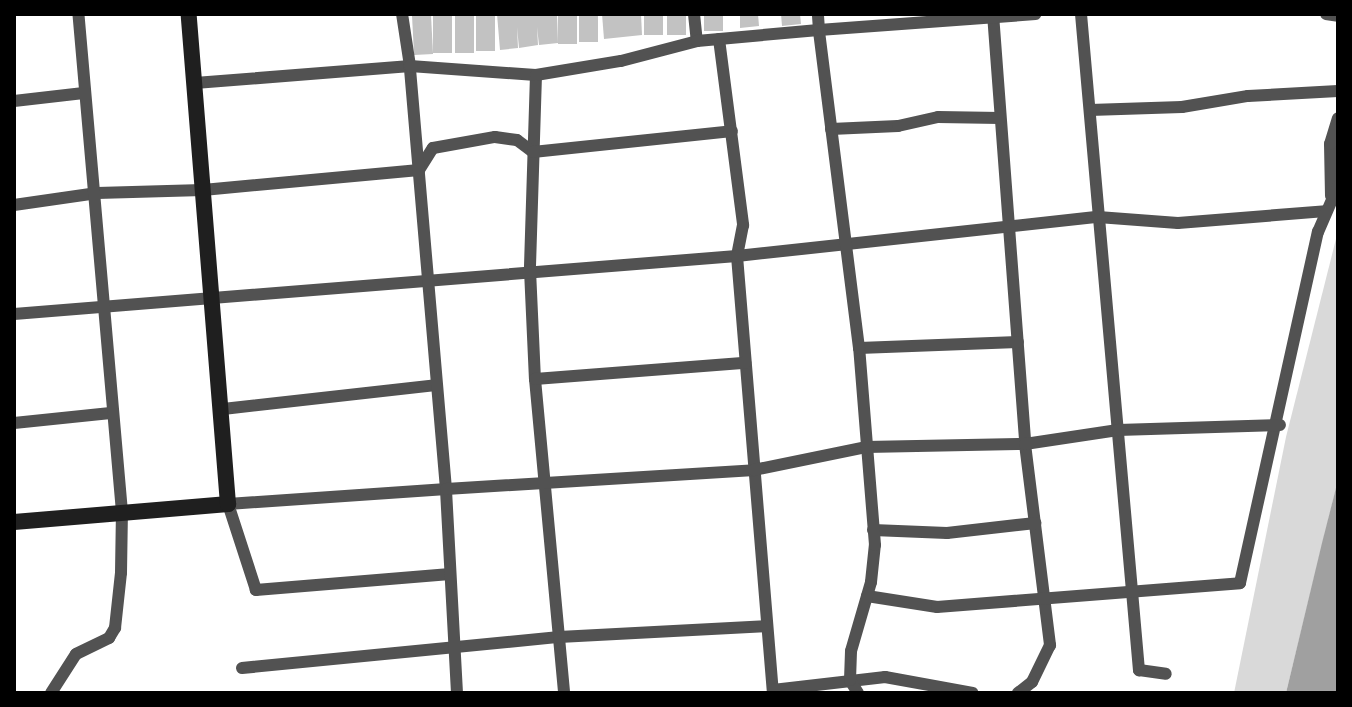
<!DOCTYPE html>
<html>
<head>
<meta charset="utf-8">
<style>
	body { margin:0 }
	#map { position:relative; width:1352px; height:707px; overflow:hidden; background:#fff; font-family:"Titillium Web",sans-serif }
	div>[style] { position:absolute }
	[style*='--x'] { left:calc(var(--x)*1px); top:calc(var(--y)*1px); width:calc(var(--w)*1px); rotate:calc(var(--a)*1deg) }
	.green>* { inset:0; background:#d9d9d9 }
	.water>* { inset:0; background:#a0a0a0 }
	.building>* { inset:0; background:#c2c2c2; transform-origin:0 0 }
	.street>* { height:12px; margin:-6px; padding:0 6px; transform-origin:6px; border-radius:6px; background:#525252 }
	.secondary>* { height:16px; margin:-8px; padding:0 8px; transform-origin:8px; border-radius:8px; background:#1f1f1f }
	span { translate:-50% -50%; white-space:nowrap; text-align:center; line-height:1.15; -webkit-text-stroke:6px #fff; paint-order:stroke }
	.frame { position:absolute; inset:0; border:16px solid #000; pointer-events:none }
</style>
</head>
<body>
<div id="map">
	<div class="green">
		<div style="clip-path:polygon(1338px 231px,1338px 480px,1286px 693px,1234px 693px,1286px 437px)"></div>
	</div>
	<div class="water">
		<div style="clip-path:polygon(1338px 480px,1338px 693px,1286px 693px,1322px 543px)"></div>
	</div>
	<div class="building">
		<div style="left:433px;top:14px;width:19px;height:39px"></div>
		<div style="left:455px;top:14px;width:19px;height:39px"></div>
		<div style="left:476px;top:14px;width:19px;height:37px"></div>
		<div style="clip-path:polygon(497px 14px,557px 14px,558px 43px,539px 45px,537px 27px,538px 45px,519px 48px,517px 27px,518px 48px,500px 50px)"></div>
		<div style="left:558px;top:14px;width:19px;height:30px"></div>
		<div style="left:579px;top:14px;width:19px;height:28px"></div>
		<div style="clip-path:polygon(602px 14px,641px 14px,642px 35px,604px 39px)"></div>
		<div style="left:644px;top:14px;width:19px;height:21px"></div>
		<div style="left:667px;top:14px;width:19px;height:21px"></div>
		<div style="left:704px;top:14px;width:19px;height:17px"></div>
		<div style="clip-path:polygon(740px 14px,758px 14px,759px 26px,740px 28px)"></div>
		<div style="clip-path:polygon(781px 14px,800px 14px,801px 24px,782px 26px)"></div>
		<div style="left:431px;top:15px;width:39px;height:19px;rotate:87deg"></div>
	</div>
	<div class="street">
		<div style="--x:694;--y:14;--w:27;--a:84"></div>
		<div style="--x:993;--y:14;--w:431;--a:85.7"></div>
		<div style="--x:1025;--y:444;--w:203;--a:82.9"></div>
		<div style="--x:1050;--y:645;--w:41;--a:115.9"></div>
		<div style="--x:1032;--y:682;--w:18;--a:142"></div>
		<div style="--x:1081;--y:14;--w:659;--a:84.95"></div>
		<div style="--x:1139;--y:670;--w:27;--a:8"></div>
		<div style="--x:1326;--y:14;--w:12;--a:9"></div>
		<div style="--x:719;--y:39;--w:188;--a:82.6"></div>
		<div style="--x:743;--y:225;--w:32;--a:101"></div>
		<div style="--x:737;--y:256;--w:438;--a:85.3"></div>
		<div style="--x:536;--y:75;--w:195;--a:91.8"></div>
		<div style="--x:530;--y:270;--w:109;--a:87.4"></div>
		<div style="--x:535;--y:379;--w:315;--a:84.7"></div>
		<div style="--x:195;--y:83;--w:216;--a:-4.5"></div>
		<div style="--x:410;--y:66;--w:53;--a:-98.7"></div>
		<div style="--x:14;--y:101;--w:70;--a:-6.5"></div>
		<div style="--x:1090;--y:110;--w:92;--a:-1.9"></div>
		<div style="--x:1182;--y:107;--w:67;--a:-9.5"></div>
		<div style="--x:1248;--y:96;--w:90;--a:-3.2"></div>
		<div style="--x:831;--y:129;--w:67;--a:-2.6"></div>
		<div style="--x:898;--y:126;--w:41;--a:-12.7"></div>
		<div style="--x:938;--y:117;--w:62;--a:0.9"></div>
		<div style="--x:1331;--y:196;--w:52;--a:-91.1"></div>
		<div style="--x:1330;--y:144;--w:27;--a:-73"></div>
		<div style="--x:14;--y:205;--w:84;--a:-8.2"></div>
		<div style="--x:97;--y:193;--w:106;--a:-1.6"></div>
		<div style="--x:203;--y:190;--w:217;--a:-5.3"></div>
		<div style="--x:419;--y:170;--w:26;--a:-58"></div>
		<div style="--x:433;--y:148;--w:63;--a:-10.1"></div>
		<div style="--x:495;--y:137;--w:22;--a:8"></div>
		<div style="--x:517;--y:140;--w:20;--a:37"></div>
		<div style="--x:533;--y:152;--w:200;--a:-6"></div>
		<div style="--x:14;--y:314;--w:725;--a:-4.59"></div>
		<div style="--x:737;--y:256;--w:363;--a:-6.2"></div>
		<div style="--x:1098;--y:217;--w:80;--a:4.3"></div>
		<div style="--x:1178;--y:223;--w:148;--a:-4.6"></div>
		<div style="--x:859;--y:348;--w:159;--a:-2.2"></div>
		<div style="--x:535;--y:379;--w:211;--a:-4.4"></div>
		<div style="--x:223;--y:409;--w:214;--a:-6.4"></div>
		<div style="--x:14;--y:423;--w:97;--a:-5.9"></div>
		<div style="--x:873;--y:530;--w:74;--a:2.3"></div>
		<div style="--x:947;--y:533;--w:89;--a:-6.5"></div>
		<div style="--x:450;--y:574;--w:195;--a:175.3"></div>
		<div style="--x:256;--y:590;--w:90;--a:-108"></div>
		<div style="--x:228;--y:504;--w:219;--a:-3.9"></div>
		<div style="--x:446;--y:489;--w:425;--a:-94.9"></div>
		<div style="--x:410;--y:66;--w:126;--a:4.1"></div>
		<div style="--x:536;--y:75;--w:86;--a:-9.4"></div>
		<div style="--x:621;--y:61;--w:79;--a:-14.7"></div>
		<div style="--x:697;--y:41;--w:122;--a:-5.2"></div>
		<div style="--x:819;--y:30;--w:16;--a:-94"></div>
		<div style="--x:867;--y:596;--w:71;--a:8.9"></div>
		<div style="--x:937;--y:607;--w:304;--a:-4.5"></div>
		<div style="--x:1240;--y:583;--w:360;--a:-77.5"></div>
		<div style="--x:1318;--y:232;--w:50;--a:-66.5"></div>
		<div style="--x:242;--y:668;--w:319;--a:-5.6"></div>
		<div style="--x:559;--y:637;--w:208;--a:-3"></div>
		<div style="--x:773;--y:690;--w:113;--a:-6.6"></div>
		<div style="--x:885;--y:677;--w:89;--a:10.3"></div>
		<div style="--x:51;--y:693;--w:46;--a:-57.3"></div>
		<div style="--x:76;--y:654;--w:37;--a:-26"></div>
		<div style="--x:109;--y:638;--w:12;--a:-59"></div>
		<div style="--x:115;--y:628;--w:55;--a:-83.8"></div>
		<div style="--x:121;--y:573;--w:61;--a:-89.1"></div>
		<div style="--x:122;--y:512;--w:500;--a:-95"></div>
		<div style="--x:457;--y:693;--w:204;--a:-93.1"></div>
		<div style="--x:446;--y:489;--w:309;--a:-3.5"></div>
		<div style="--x:754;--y:470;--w:114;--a:-11.6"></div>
		<div style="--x:866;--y:447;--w:159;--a:-1.1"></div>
		<div style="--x:1025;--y:444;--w:94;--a:-8.6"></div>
		<div style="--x:1118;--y:430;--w:162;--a:-1.8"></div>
		<div style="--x:858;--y:693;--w:15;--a:-122"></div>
		<div style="--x:850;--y:680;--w:29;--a:-88"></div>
		<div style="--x:851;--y:651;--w:72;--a:-73.8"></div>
		<div style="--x:871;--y:582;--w:37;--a:-84"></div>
		<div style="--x:875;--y:545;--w:198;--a:-94.6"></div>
		<div style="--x:859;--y:348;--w:321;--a:-97.2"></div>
		<div style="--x:819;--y:30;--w:217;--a:-4.2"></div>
	</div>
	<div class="secondary">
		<div style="--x:14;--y:522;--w:215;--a:-4.8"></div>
		<div style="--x:228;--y:504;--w:492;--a:-94.6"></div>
	</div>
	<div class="frame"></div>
</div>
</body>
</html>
